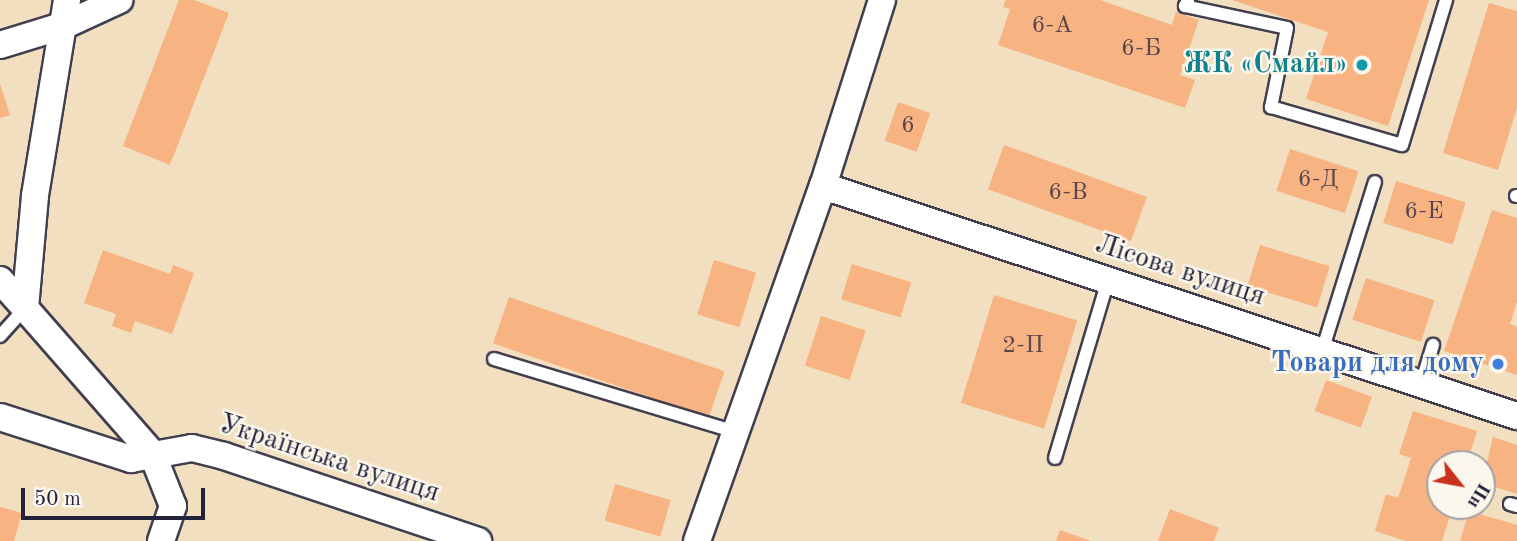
<!DOCTYPE html>
<html>
<head>
<meta charset="utf-8">
<style>
	body { margin:0 }
	#map { position:relative; width:1517px; height:541px; overflow:hidden; background:#f1dfc0; font-family:"Old Standard TT",serif }
	div>[style] { position:absolute }
	[style*='--x'] { left:calc(var(--x)*1px); top:calc(var(--y)*1px); width:calc(var(--w)*1px); rotate:calc(var(--a)*1deg) }
	.building>* { inset:0; background:#f7b382; transform-origin:0 0 }
	.roads { filter:drop-shadow(2px 0 #413e4f) drop-shadow(-2px 0 #413e4f) drop-shadow(0 2px #413e4f) drop-shadow(0 -2px #413e4f) }
	.service>* { height:12px; margin:-6px; padding:0 6px; transform-origin:6px; border-radius:6px; background:#fff }
	.minor>* { height:26px; margin:-13px; padding:0 13px; transform-origin:13px; border-radius:13px; background:#fff }
	.dots>* { width:19px; height:19px; translate:-50% -50%; box-sizing:border-box; border:4px solid #fbf7ec; border-radius:50% }
	span { translate:-50% -50%; white-space:nowrap; text-align:center; line-height:1.15; -webkit-text-stroke:5px #fbf7ec; paint-order:stroke }
	.number-label { font-size:24px; color:#57464d }
	.number-label span { -webkit-text-stroke-width:0 }
	.culture-label { font-size:28px; color:#0d838f; font-weight:700 }
	.right { translate:-100% -50%; text-align:right }
	.street-label { font-size:28px; color:#22223b }
	.shop-label { font-size:28px; color:#366cbe; font-weight:700 }
	.north { position:absolute; left:1426px; top:450px; width:70px; height:70px; box-sizing:border-box; background:#fbf7ec; border:2px solid #a4a2a5; border-radius:50%; rotate:121deg; font-size:19px; font-weight:700; line-height:28px; text-align:center; color:#22223b }
	.north::after { content:''; display:block; margin:auto; width:24px; height:32px; background:#c8321e; clip-path:polygon(50% 0,100% 100%,50% 72%,0 100%) }
	.scale { position:absolute; left:21px; top:488px; width:184px; height:32px; box-sizing:border-box; border:4px solid #22223b; border-top:0; padding-left:9px; font-size:21px; line-height:24px; white-space:nowrap; color:#22223b; -webkit-text-stroke:5px #fbf7ec; paint-order:stroke }
</style>
</head>
<body>
<div id="map">
	<div class="building">
		<div style="clip-path:polygon(179px 0,194px 0,229px 13px,170px 165px,123px 146px)"></div>
		<div style="clip-path:polygon(1006px 0,1100px 0,1172px 25px,1176px 12px,1199px 20px,1180px 75px,1195px 80px,1185px 108px,998px 45px,1010px 9px,1003px 7px)"></div>
		<div style="clip-path:polygon(1232px 0,1429px 0,1388px 126px,1306px 99px,1328px 32px)"></div>
		<div style="clip-path:polygon(1489px 3px,1517px 11px,1517px 108px,1498px 170px,1443px 153px)"></div>
		<div style="clip-path:polygon(0 84px,10px 115px,0 118px)"></div>
		<div style="left:898px;top:102px;width:34px;height:41px;rotate:19deg"></div>
		<div style="left:1004px;top:145px;width:152px;height:47px;rotate:20deg"></div>
		<div style="left:1290px;top:149px;width:72px;height:44px;rotate:18deg"></div>
		<div style="left:1396px;top:181px;width:73px;height:44px;rotate:17deg"></div>
		<div style="clip-path:polygon(1492px 210px,1517px 218px,1517px 302px,1510px 324px,1517px 327px,1517px 375px,1444px 351px)"></div>
		<div style="left:1260px;top:245px;width:73px;height:43px;rotate:17deg"></div>
		<div style="clip-path:polygon(103px 250px,170px 274px,173px 265px,194px 273px,172px 334px,135px 321px,131px 333px,112px 326px,116px 314px,84px 303px)"></div>
		<div style="left:714px;top:260px;width:44px;height:57px;rotate:17deg"></div>
		<div style="left:852px;top:264px;width:62px;height:37px;rotate:17deg"></div>
		<div style="left:1366px;top:278px;width:72px;height:44px;rotate:18deg"></div>
		<div style="left:994px;top:295px;width:87px;height:113px;rotate:17deg"></div>
		<div style="left:509px;top:297px;width:228px;height:49px;rotate:19deg"></div>
		<div style="left:821px;top:316px;width:47px;height:52px;rotate:18deg"></div>
		<div style="left:1326px;top:380px;width:49px;height:33px;rotate:20deg"></div>
		<div style="clip-path:polygon(1413px 411px,1477px 431px,1467px 464px,1440px 464px,1440px 506px,1453px 506px,1442px 541px,1406px 541px,1375px 531px,1386px 494px,1398px 498px,1411px 458px,1399px 454px)"></div>
		<div style="clip-path:polygon(1493px 437px,1517px 445px,1517px 494px,1482px 483px)"></div>
		<div style="left:615px;top:484px;width:58px;height:38px;rotate:16deg"></div>
		<div style="clip-path:polygon(0 507px,22px 513px,14px 541px,0 541px)"></div>
		<div style="clip-path:polygon(1170px 509px,1219px 528px,1214px 541px,1158px 541px)"></div>
		<div style="clip-path:polygon(1469px 511px,1517px 525px,1517px 541px,1460px 541px)"></div>
		<div style="clip-path:polygon(1060px 530px,1091px 541px,1056px 541px)"></div>
	</div>
	<div class="roads">
		<div class="service">
			<div style="--x:1188;--y:0;--w:7;--a:117"></div>
			<div style="--x:1185;--y:6;--w:104;--a:12.2"></div>
			<div style="--x:1287;--y:28;--w:81;--a:101.4"></div>
			<div style="--x:1271;--y:107;--w:136;--a:16.2"></div>
			<div style="--x:1402;--y:145;--w:152;--a:-73.1"></div>
			<div style="--x:1516;--y:196;--w:1;--a:0"></div>
			<div style="--x:0;--y:336;--w:38;--a:-48"></div>
			<div style="--x:1322;--y:351;--w:177;--a:-72.6"></div>
			<div style="--x:494;--y:359;--w:250;--a:16.8"></div>
			<div style="--x:1421;--y:384;--w:41;--a:-72.9"></div>
			<div style="--x:1055;--y:458;--w:186;--a:-73.4"></div>
			<div style="--x:1510;--y:504;--w:7;--a:16"></div>
		</div>
		<div class="minor">
			<div style="--x:67;--y:0;--w:199;--a:99.3"></div>
			<div style="--x:35;--y:196;--w:112;--a:95.1"></div>
			<div style="--x:25;--y:308;--w:193;--a:48.8"></div>
			<div style="--x:152;--y:453;--w:57;--a:68.4"></div>
			<div style="--x:173;--y:506;--w:37;--a:109"></div>
			<div style="--x:0;--y:45;--w:68;--a:-17.1"></div>
			<div style="--x:65;--y:25;--w:60;--a:-24.8"></div>
			<div style="--x:823;--y:186;--w:731;--a:18.34"></div>
			<div style="--x:0;--y:280;--w:38;--a:48"></div>
			<div style="--x:0;--y:417;--w:138;--a:17.8"></div>
			<div style="--x:131;--y:459;--w:62;--a:-10.2"></div>
			<div style="--x:192;--y:448;--w:33;--a:14"></div>
			<div style="--x:224;--y:456;--w:268;--a:18.5"></div>
			<div style="--x:697;--y:541;--w:377;--a:-70.5"></div>
			<div style="--x:823;--y:186;--w:195;--a:-72.4"></div>
		</div>
	</div>
	<div class="dots">
		<div style="left:1362px;top:65px;background:#0f9aa8"></div>
		<div style="left:1498px;top:364px;background:#3f7fe0"></div>
	</div>
	<div class="number-label">
		<span style="left:1052px;top:27px">6-А</span>
		<span style="left:1141px;top:50px">6-Б</span>
		<span style="left:908px;top:127px">6</span>
		<span style="left:1318px;top:181px">6-Д</span>
		<span style="left:1068px;top:194px">6-В</span>
		<span style="left:1424px;top:213px">6-Е</span>
		<span style="left:1023px;top:347px">2-П</span>
	</div>
	<div class="culture-label">
		<span class="right" style="left:1348px;top:65px">ЖК «Смайл»</span>
	</div>
	<div class="street-label">
		<span style="left:1180px;top:271px;rotate:18deg">Лісова вулиця</span>
		<span style="left:329px;top:459px;rotate:18deg">Українська вулиця</span>
	</div>
	<div class="shop-label">
		<span class="right" style="left:1484px;top:364px">Товари для дому</span>
	</div>
	<div class="north">Пн</div>
	<div class="scale">50 m</div>
</div>
</body>
</html>
